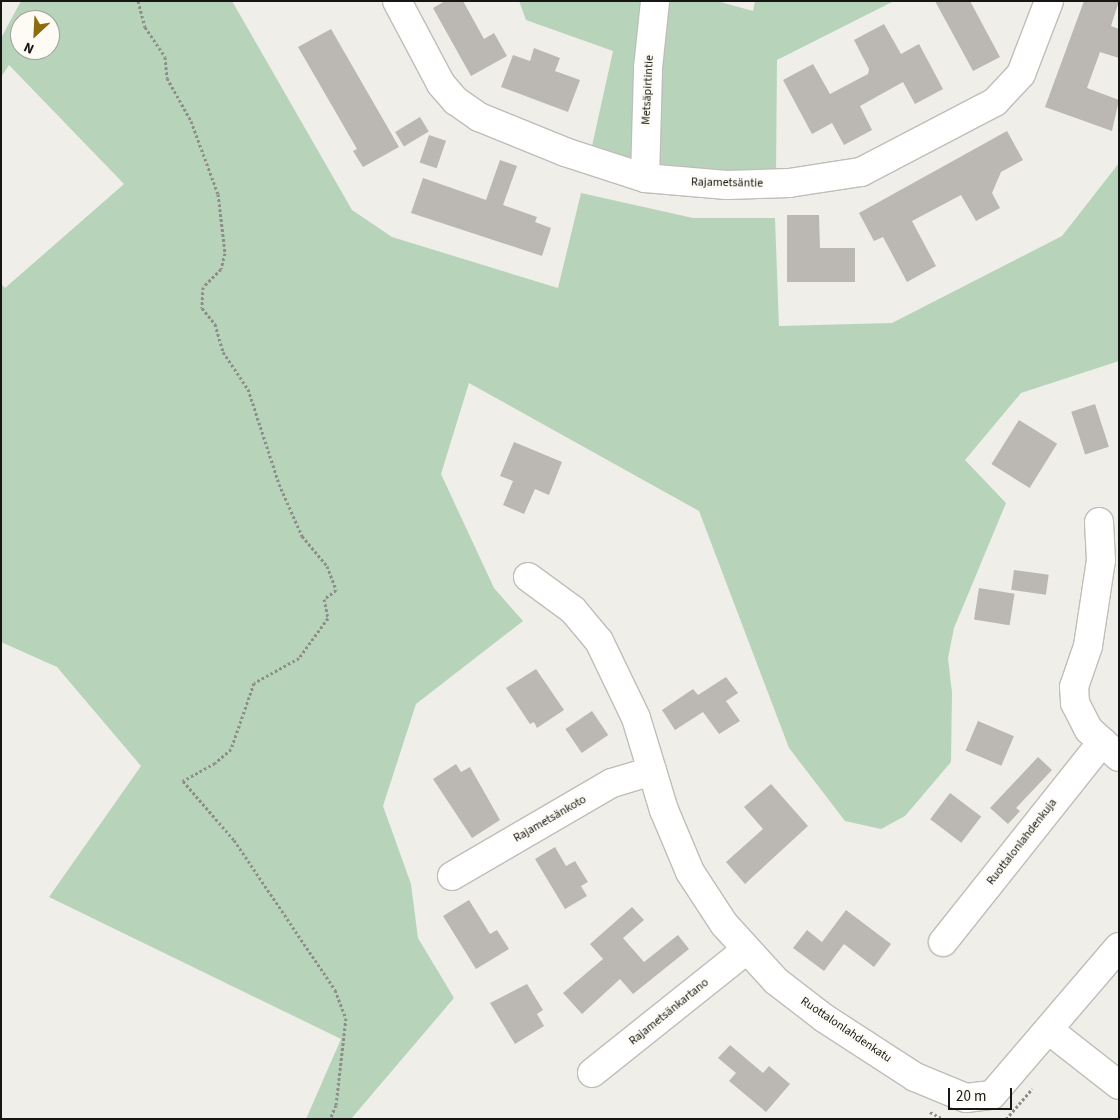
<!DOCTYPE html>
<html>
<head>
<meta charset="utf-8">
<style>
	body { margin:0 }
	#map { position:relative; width:1120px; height:1120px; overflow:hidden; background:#f0eee8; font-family:"Source Sans 3",sans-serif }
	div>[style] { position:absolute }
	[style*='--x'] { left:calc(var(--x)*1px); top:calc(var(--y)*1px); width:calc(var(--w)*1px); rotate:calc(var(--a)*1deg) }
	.green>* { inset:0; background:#b7d4bb }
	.building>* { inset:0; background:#bbb7b2; transform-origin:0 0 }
	.path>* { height:3px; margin-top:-1.5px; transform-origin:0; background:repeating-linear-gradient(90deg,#8e8d89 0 2.5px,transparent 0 5px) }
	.roads { filter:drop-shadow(1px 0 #c0bdb8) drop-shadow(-1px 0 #c0bdb8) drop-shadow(0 1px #c0bdb8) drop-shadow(0 -1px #c0bdb8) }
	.minor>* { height:28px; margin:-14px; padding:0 14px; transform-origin:14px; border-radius:14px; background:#fff }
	span { translate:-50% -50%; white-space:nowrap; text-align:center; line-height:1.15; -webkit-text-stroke:4.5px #fefbf5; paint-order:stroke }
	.street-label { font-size:12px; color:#161614 }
	.frame { position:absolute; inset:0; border:2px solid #161614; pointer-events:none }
	.north { position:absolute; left:10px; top:10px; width:50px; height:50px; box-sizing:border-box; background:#fefbf5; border:1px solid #a19f9b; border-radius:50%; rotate:205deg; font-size:14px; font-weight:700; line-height:20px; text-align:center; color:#161614 }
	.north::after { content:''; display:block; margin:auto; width:18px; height:22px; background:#8e6b0f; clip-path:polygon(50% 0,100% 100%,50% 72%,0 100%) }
	.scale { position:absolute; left:948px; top:1088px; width:64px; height:22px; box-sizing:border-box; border:2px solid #161614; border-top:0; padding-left:6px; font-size:15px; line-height:18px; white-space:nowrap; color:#161614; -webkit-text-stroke:4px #fefbf5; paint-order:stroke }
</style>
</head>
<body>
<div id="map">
	<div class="green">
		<div style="clip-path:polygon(evenodd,21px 1px,232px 1px,352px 210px,392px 237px,558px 288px,581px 193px,693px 218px,775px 218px,779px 326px,892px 323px,1062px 236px,1119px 163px,1119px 361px,1021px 393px,965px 460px,1006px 503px,954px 628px,948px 658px,952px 693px,951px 762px,905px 816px,881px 829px,845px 821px,789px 748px,699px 511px,469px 383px,441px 474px,494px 588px,523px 621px,416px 704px,383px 806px,411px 884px,418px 938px,454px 998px,351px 1119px,306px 1119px,341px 1039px,49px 897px,141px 766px,57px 667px,1px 642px,1px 284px,5px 288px,124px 184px,9px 65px,1px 77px,1px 38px,21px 1px,20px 20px,50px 20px,50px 50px,20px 50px,20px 20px)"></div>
		<div style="clip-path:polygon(519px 1px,717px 1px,753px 11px,755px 1px,894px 1px,777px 60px,776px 174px,668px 170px,592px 146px,613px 51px,526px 20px)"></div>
	</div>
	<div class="building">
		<div style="clip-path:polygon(445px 1px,463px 1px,484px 39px,494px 33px,507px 56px,471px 76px,433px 8px)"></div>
		<div style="clip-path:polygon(935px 1px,970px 1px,1000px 57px,973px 71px)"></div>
		<div style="clip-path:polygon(1084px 1px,1119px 1px,1111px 26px,1119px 29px,1119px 58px,1100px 52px,1087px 88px,1119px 100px,1112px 131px,1045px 107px)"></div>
		<div style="clip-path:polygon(884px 24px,901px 54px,919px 44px,943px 89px,915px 104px,903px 82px,860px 106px,872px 130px,844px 145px,832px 123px,812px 134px,783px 80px,813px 64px,830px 94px,868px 74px,869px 69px,854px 40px)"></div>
		<div style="clip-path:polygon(331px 29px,399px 147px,363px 167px,353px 151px,357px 149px,298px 47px)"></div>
		<div style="clip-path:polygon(534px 48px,560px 58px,555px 71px,580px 80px,568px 112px,501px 87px,513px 55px,530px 61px)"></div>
		<div style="left:420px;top:117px;width:17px;height:29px;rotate:59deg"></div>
		<div style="clip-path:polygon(1007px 131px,1023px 160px,1001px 172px,992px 193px,1000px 208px,976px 221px,961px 195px,912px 221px,936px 266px,907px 282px,883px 237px,874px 241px,859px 213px)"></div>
		<div style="left:429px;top:135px;width:18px;height:29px;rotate:19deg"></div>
		<div style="clip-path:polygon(500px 160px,517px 166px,503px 205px,537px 217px,535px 222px,551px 228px,542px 256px,411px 213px,423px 178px,486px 200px)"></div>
		<div style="clip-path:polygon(787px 215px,819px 215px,820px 248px,855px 248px,855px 282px,787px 282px)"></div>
		<div style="left:1095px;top:404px;width:45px;height:25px;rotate:72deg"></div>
		<div style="left:1019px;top:420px;width:45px;height:52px;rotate:32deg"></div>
		<div style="clip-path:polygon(514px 442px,562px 462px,549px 495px,535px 489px,524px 514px,503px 505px,513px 481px,500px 476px)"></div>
		<div style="left:1014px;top:570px;width:35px;height:20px;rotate:8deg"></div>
		<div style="left:979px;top:588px;width:36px;height:32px;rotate:9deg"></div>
		<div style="clip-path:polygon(536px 669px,564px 710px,537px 728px,534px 722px,530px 724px,506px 688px)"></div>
		<div style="clip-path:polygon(726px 677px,738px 693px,726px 701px,740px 721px,719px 734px,703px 712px,675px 730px,662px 710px,693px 689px,698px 695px)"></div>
		<div style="left:592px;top:711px;width:29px;height:32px;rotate:56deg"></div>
		<div style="left:978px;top:721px;width:39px;height:32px;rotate:23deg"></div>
		<div style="clip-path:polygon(1038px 757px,1052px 770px,1016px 808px,1020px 811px,1008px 824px,990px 808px)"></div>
		<div style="clip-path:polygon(456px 764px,461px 772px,470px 767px,500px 820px,472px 838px,433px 779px)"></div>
		<div style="clip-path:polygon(771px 784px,808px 826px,745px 884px,726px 862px,763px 829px,744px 807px)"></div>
		<div style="left:950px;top:793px;width:39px;height:33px;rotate:37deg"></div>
		<div style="clip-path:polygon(555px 847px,566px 866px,575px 861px,588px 882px,581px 886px,587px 896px,565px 909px,535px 859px)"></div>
		<div style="clip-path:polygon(469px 900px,490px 934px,497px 930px,509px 949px,476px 969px,443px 916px)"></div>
		<div style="clip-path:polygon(632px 907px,644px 920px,623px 938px,644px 962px,678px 935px,689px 949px,633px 994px,620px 979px,582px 1014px,563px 993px,603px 959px,590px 944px)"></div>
		<div style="clip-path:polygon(846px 910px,891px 944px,874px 967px,844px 944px,824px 971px,793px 948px,807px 930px,822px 942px)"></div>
		<div style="clip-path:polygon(527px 984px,543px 1010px,537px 1014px,544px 1026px,515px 1044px,490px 1003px)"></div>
		<div style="clip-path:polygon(730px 1045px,763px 1073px,769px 1066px,790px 1084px,766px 1112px,729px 1081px,736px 1073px,718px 1058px)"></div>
	</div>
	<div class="path">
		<div style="--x:138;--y:1;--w:27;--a:75"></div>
		<div style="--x:145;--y:27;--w:36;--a:56"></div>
		<div style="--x:165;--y:57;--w:21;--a:85"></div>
		<div style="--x:167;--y:78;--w:49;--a:60.8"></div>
		<div style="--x:191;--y:121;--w:78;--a:69.7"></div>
		<div style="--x:218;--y:194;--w:59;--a:83.2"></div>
		<div style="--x:225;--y:253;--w:16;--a:104"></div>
		<div style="--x:221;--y:269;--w:25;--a:135"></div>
		<div style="--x:203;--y:287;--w:21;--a:93"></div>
		<div style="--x:202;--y:308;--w:21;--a:51"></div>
		<div style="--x:215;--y:324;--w:29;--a:74"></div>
		<div style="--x:223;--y:352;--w:45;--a:56"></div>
		<div style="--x:248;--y:389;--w:100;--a:71.9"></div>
		<div style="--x:279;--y:484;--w:57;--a:66.1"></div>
		<div style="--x:302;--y:536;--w:39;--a:50"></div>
		<div style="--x:327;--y:566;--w:26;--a:69"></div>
		<div style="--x:336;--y:590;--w:15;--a:143"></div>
		<div style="--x:324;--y:599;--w:19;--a:78"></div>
		<div style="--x:328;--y:618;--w:49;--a:125.9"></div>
		<div style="--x:299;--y:658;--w:51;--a:150.9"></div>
		<div style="--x:254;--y:683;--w:70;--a:109.2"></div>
		<div style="--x:231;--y:749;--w:21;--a:139"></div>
		<div style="--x:215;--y:763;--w:37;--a:151"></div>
		<div style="--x:183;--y:781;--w:78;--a:49.2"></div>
		<div style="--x:234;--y:840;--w:181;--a:56"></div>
		<div style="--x:335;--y:990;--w:30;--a:69"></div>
		<div style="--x:346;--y:1018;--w:88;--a:96.6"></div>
		<div style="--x:336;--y:1105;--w:15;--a:113"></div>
		<div style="--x:930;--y:1112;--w:15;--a:28"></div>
		<div style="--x:1006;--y:1119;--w:40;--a:-49"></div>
	</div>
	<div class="roads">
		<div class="minor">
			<div style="--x:397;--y:1;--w:94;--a:62.1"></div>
			<div style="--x:441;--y:84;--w:23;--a:49"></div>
			<div style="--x:456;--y:101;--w:28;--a:35"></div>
			<div style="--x:479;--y:117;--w:93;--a:22.1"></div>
			<div style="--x:565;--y:152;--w:84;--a:18"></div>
			<div style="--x:645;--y:178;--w:82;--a:4.9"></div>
			<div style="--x:727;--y:185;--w:62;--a:-1.8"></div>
			<div style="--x:789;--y:183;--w:73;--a:-8.7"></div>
			<div style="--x:861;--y:172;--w:151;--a:-27.6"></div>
			<div style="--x:995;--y:102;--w:38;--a:-47"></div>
			<div style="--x:1021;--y:74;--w:78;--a:-69"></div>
			<div style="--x:645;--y:178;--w:110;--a:-88.4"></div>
			<div style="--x:648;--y:68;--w:67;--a:-84"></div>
			<div style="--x:1099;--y:522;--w:38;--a:87"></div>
			<div style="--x:1101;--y:560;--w:87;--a:98.6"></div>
			<div style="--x:1088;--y:646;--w:43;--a:108.9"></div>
			<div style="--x:1074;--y:687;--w:16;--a:86"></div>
			<div style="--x:1075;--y:703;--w:30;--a:63"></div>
			<div style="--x:1089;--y:730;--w:40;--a:42"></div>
			<div style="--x:528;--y:577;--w:56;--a:36.3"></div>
			<div style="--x:573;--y:610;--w:40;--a:50"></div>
			<div style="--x:599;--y:641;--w:85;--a:64.3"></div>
			<div style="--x:636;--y:718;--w:96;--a:73.1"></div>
			<div style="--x:664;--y:810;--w:67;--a:67.2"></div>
			<div style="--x:690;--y:872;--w:62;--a:56.8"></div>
			<div style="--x:724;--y:924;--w:77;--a:47.6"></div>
			<div style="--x:776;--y:981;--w:61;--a:37.6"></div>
			<div style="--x:824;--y:1018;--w:108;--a:33"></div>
			<div style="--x:915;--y:1077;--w:55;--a:22.4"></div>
			<div style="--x:966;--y:1098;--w:26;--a:-7"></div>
			<div style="--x:992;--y:1095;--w:195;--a:-49.4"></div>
			<div style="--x:452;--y:876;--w:185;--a:-30.2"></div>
			<div style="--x:612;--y:783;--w:42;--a:-16.7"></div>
			<div style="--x:943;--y:942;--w:256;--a:-51.5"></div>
			<div style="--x:1050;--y:1031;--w:88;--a:38"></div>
			<div style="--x:592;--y:1073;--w:196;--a:-38.6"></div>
		</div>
	</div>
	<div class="street-label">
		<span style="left:648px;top:90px;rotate:-87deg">Metsäpirtintie</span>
		<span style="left:727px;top:183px;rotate:1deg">Rajametsäntie</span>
		<span style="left:550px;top:819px;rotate:-30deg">Rajametsänkoto</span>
		<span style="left:1022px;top:842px;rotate:-52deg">Ruottalonlahdenkuja</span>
		<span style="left:669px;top:1012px;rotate:-39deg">Rajametsänkartano</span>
		<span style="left:846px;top:1030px;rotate:34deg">Ruottalonlahdenkatu</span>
	</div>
	<div class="frame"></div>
	<div class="north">N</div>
	<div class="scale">20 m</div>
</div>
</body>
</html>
